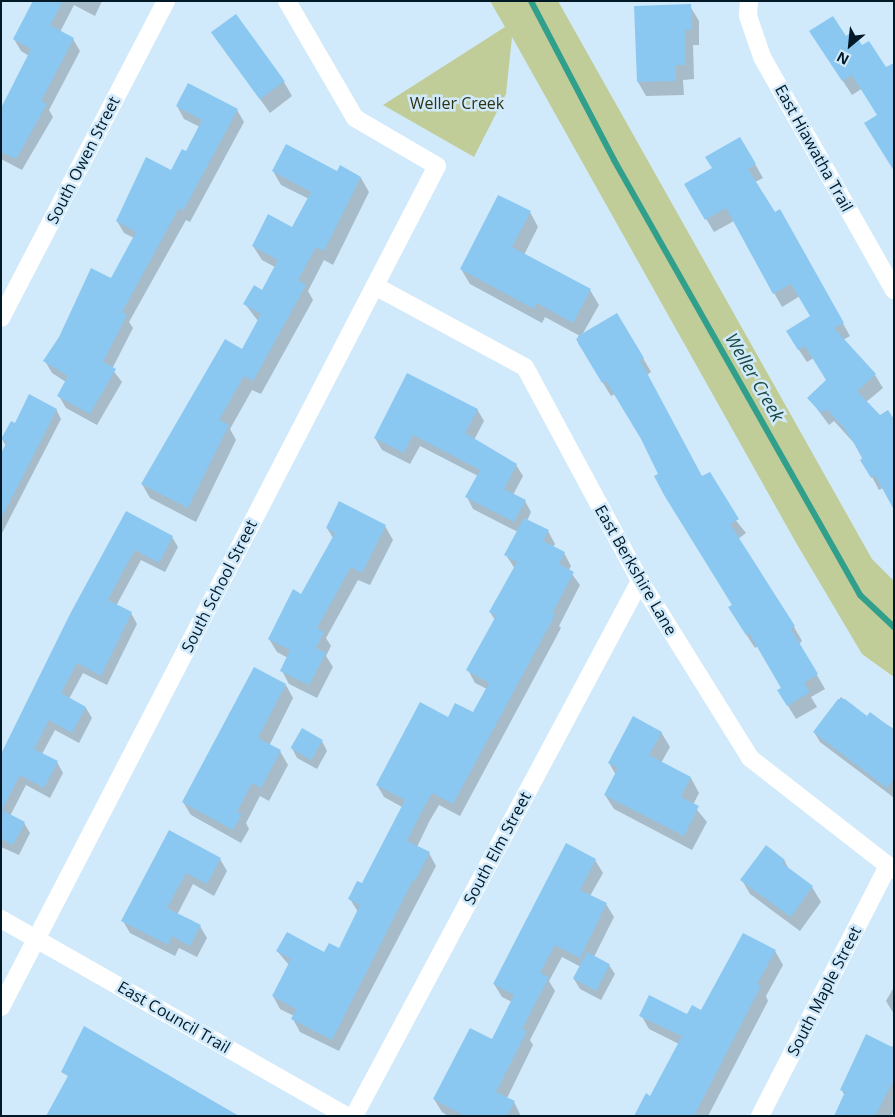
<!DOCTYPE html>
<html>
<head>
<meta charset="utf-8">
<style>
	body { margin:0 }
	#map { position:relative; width:895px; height:1117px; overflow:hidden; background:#d1eafb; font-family:"Open Sans",sans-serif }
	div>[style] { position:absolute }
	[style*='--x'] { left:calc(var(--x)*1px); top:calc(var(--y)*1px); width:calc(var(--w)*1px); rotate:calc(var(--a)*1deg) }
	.green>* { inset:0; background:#c1cd98 }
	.shadow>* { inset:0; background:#0003 }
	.stream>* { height:6px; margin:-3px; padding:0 3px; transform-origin:3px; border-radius:3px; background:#309f8b }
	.building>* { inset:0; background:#8ac8f1; transform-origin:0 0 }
	.minor>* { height:18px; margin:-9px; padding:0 9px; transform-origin:9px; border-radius:9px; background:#fff }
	span { translate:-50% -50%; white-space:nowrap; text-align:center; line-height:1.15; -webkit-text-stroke:5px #d1eafb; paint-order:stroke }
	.park-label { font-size:16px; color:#2e3413 }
	.street-label { font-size:16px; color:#011927 }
	.water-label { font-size:18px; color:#1c4a40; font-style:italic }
	.frame { position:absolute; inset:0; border:2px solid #011927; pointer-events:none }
	.north { position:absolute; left:825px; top:20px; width:50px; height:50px; -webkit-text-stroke:4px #d1eafb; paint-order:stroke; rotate:208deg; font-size:14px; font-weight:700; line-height:20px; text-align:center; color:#011927 }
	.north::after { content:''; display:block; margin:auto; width:18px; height:22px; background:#011927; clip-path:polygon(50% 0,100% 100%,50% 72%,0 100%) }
</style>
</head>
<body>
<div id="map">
	<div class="green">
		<div style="clip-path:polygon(490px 1px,558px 1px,872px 559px,894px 581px,894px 677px,862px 654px,795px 541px,512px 37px,506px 94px,474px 157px,383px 105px,505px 27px)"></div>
	</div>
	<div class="shadow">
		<div style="clip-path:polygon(33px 1px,102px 1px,95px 16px,74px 5px,60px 32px,73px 39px,80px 51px,49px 110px,53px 117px,22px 170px,1px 159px,1px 111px,29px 56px,21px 51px,14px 39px)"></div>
		<div style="clip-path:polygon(690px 6px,699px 21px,699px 45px,693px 45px,694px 79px,683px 80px,684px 95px,646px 96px,638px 82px)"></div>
		<div style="clip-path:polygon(212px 32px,284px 82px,292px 96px,270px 113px)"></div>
		<div style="clip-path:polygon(845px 38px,863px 88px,852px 95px,820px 46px)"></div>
		<div style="clip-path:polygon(177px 106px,237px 110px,244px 122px,190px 222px,186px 220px,129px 322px,133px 328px,112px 369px,122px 382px,97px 425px,66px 408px,59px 396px,66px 382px,52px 373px,45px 361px,112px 279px,134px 238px,124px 233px,117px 221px,171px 172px,186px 153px,200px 127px,184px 119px)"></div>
		<div style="clip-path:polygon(740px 138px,763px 178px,755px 182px,775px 214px,780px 210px,850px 336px,843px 340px,875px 375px,883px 388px,866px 402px,883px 488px,879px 490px,854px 443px,834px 421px,829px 425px,809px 398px,827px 381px,814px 358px,807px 362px,795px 344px,811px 317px,800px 296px,782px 307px,734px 221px,714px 232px,686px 185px,714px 169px)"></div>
		<div style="clip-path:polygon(273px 171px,337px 173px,361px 178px,369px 192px,333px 265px,324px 260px,308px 291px,313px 300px,261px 394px,252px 390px,230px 429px,236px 440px,196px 522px,150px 498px,142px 484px,243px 351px,258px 321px,245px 304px,262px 291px,275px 267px,262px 260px,253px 246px,293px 229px,309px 199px,281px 185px)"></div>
		<div style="clip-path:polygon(530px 212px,538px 227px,524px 255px,590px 290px,599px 305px,582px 335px,643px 358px,651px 372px,647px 375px,702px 478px,746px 533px,738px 539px,794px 627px,802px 641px,799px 644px,825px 689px,811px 697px,817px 707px,796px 719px,779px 691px,783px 688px,758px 646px,755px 648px,738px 622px,733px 606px,644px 442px,615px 394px,611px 396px,576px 339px,580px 336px,545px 317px,542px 323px,470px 284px,461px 269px)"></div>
		<div style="clip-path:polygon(56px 409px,61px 419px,1px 535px,1px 456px,6px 446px,2px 439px,15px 424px)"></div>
		<div style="clip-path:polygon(477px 409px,484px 421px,474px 440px,516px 465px,523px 476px,513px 495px,525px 501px,531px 512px,527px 521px,548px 531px,555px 544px,553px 547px,564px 553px,571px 566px,569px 570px,580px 585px,559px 626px,561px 628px,460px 816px,439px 805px,429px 822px,417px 847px,429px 853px,436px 866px,339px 1051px,300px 1032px,293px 1019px,294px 1016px,280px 1009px,273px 996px,289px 965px,277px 951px,325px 954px,340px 950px,358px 912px,350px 899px,363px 885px,402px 807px,384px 797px,377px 785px,448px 719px,474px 714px,487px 689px,475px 683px,468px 670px,495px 620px,490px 612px,515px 569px,506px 555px,518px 532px,473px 509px,467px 497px,478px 476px,420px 446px,410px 464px,382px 450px,375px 438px)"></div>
		<div style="clip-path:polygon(126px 513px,172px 537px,178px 547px,165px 572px,141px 560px,116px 606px,131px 613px,137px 624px,107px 685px,83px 673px,69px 699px,86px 708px,92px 718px,79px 743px,55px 730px,42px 754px,57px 762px,63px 773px,50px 798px,26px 785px,10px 816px,24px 823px,30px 833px,19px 855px,1px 847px,1px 755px)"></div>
		<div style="clip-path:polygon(385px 526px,393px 540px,370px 585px,358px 580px,326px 638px,331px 646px,326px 656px,333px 667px,317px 698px,289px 684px,282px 671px,288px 658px,277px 652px,269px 639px,301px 596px,333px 538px,327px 528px)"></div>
		<div style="clip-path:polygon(286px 685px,293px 698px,269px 746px,280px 751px,288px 765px,269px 801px,260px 796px,246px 823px,249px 829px,241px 843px,191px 815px,183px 802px)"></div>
		<div style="clip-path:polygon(841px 697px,867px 718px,870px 714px,894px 729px,893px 797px,820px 742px,814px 732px)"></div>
		<div style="clip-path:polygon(661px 732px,670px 747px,661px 763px,691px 778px,699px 793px,693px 805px,707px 822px,692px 850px,614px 809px,605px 795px,616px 775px,609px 763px)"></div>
		<div style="clip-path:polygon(322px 741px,327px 751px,317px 769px,297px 758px,292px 748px)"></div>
		<div style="clip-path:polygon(169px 832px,220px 859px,227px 871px,214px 896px,193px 884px,177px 915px,200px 926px,207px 938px,197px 957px,179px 948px,175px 956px,130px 933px,123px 921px)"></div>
		<div style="clip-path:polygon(595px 860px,603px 873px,590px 896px,606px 904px,614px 917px,594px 957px,609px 965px,615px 974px,601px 1000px,580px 989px,574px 979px,581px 967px,562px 957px,549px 981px,555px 991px,530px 1040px,533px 1045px,507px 1098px,514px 1102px,521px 1116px,448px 1116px,442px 1112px,434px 1099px,492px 1040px,512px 1002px,502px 997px,494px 984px)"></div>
		<div style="clip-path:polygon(784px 860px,790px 871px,812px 887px,821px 902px,800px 931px,750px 894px,742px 880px)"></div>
		<div style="clip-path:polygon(775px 951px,783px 965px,766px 996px,768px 1001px,708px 1116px,635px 1116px,651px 1097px,679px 1044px,649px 1029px,641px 1015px,687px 1016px,702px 1012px)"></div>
		<div style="clip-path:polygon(894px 987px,894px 1014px,886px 1001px)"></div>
		<div style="clip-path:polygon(894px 1045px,894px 1110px,891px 1116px,835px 1116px,845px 1096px,841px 1089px)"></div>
	</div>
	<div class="stream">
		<div style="--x:531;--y:1;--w:179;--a:62.4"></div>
		<div style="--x:614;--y:160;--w:500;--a:60.5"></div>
		<div style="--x:860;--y:595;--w:47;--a:43.3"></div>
	</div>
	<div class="building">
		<div style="clip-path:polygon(33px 1px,63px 1px,50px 25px,74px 38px,41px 101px,47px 104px,16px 159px,1px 152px,1px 108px,31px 49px,13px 39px)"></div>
		<div style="clip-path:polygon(691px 4px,692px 30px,685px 30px,686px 65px,676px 65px,676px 81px,637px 82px,634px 6px)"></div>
		<div style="left:236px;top:14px;width:83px;height:31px;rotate:54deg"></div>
		<div style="clip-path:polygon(833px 16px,846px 36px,853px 31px,862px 45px,869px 41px,886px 67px,894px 63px,894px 171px,864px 123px,877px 115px,852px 75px,842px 81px,809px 31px)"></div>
		<div style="clip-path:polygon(188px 83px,238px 109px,183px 211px,179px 208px,122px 312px,127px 315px,103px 362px,116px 369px,90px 414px,57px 396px,68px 376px,43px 361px,59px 337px,91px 268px,111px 278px,136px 232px,116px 221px,146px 157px,171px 170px,182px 149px,186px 151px,202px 120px,176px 106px)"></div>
		<div style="clip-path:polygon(740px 137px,756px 164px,748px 169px,775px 212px,780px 209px,844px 323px,834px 328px,876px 374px,857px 391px,880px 415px,888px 410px,894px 419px,894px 510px,875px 475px,871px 478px,860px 460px,863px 458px,845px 429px,826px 409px,821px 413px,807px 398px,826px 380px,805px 346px,798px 350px,786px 331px,810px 316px,791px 284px,773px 294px,726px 208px,705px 220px,684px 184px,712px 168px,705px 157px)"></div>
		<div style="clip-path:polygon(286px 144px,337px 171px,340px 165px,361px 177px,324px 251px,316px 247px,298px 280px,306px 285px,253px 381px,244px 376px,219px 420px,229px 425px,188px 508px,141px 484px,225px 339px,242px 349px,261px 314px,243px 304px,254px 285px,262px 290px,278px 260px,252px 246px,268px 214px,292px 227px,311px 192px,272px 171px)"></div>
		<div style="clip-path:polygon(498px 195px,531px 211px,512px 247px,591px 289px,573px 323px,537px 303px,534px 309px,460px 269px)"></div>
		<div style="clip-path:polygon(617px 313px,644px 358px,640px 360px,702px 476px,710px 472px,739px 519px,730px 524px,795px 626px,791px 629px,818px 674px,804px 683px,810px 692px,787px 706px,777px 690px,781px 688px,749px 633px,746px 635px,728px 607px,732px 605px,664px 495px,654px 476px,658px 474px,641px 439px,606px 381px,602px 383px,578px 343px,578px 336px)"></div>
		<div style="clip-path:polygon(407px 373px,478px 409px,465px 433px,517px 464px,504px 489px,526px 500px,514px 522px,465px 497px,480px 470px,413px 435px,404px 453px,374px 438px)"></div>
		<div style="clip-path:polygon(29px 394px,57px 409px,1px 519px,1px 453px,7px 442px,1px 439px,11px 421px,15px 423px)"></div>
		<div style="clip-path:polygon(339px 501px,386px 525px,362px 573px,351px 567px,317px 628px,324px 632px,316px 648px,326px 653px,309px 685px,280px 671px,290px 650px,268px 639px,293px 589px,301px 594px,335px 533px,326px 528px)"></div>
		<div style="clip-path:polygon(126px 511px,173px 536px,159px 563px,135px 550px,123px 571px,108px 600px,132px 612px,101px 676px,77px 663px,61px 693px,86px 707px,72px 733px,49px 720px,34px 749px,58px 761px,44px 788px,20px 775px,2px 810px,25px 822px,13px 845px,1px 839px,1px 754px,70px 614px)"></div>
		<div style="clip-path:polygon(524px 518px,549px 530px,543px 541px,565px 552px,559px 564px,574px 572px,552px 614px,555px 615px,453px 804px,432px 793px,423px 809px,407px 841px,430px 852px,415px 881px,413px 880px,332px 1040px,291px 1019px,296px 1009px,272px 996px,291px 959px,276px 951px,287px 932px,324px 952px,329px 943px,339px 948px,360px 905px,348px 899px,357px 881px,362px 883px,405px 800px,376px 785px,420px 702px,448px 717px,455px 703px,473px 712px,489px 683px,466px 670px,496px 616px,489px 612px,517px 562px,504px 555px)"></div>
		<div style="clip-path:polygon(254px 667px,286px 684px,258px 738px,281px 750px,261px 788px,252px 783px,237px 812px,242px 814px,233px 830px,182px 802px)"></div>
		<div style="clip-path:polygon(838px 699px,845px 699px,867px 716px,870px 712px,894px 730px,894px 779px,887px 788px,813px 732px)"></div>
		<div style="clip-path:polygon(633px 716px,662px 732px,649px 755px,691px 777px,681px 797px,699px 806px,684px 836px,604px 795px,618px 768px,608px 763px)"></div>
		<div style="left:302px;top:728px;width:24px;height:23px;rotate:30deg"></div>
		<div style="clip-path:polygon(169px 830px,221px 858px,207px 884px,186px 873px,167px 908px,201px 925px,190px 946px,172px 936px,168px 945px,121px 921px)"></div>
		<div style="clip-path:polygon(566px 843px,596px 859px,580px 890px,607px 903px,580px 958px,555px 945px,540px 973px,549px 977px,522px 1029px,527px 1031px,496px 1092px,515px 1101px,507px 1116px,465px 1116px,433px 1099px,470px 1028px,492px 1039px,514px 995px,493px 984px)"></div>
		<div style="clip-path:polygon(766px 845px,785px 860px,782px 863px,813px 886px,791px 917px,740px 880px)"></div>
		<div style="clip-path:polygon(743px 933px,776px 950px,757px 984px,761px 986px,694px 1116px,634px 1116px,646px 1093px,650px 1096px,682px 1036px,639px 1016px,649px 995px,687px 1014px,692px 1005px,701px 1010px)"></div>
		<div style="left:587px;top:952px;width:26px;height:30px;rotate:28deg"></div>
		<div style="clip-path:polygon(84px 1026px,239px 1116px,46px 1116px,68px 1076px,61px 1072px)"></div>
		<div style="clip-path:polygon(866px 1034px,894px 1048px,894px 1079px,875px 1116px,834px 1116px,845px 1092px,840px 1090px)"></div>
	</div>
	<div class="minor">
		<div style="--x:749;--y:1;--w:15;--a:94"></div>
		<div style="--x:748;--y:16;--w:43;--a:71.1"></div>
		<div style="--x:762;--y:57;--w:268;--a:60.5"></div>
		<div style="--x:375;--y:286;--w:170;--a:28.4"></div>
		<div style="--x:525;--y:367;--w:243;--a:61.7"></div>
		<div style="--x:640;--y:581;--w:208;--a:58.1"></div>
		<div style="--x:750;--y:758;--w:182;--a:37.9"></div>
		<div style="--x:1;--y:318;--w:357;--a:-62.5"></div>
		<div style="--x:1;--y:919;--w:398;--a:29.7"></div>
		<div style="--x:1;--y:1007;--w:947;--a:-62.6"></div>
		<div style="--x:437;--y:166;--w:95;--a:-149.7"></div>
		<div style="--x:355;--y:118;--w:135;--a:-120.2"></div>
		<div style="--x:354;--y:1116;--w:607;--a:-61.87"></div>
		<div style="--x:760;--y:1116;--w:281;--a:-62.9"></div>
	</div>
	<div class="park-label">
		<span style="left:457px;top:103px">Weller Creek</span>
	</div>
	<div class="street-label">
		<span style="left:814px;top:148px;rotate:61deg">East Hiawatha Trail</span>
		<span style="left:83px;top:160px;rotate:-63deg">South Owen Street</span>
		<span style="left:636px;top:570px;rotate:60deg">East Berkshire Lane</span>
		<span style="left:219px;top:586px;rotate:-63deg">South School Street</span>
		<span style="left:497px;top:848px;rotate:-62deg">South Elm Street</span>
		<span style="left:824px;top:991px;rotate:-63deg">South Maple Street</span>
		<span style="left:174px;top:1017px;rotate:30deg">East Council Trail</span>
	</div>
	<div class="water-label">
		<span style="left:755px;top:377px;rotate:60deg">Weller Creek</span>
	</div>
	<div class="frame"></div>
	<div class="north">N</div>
</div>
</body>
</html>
